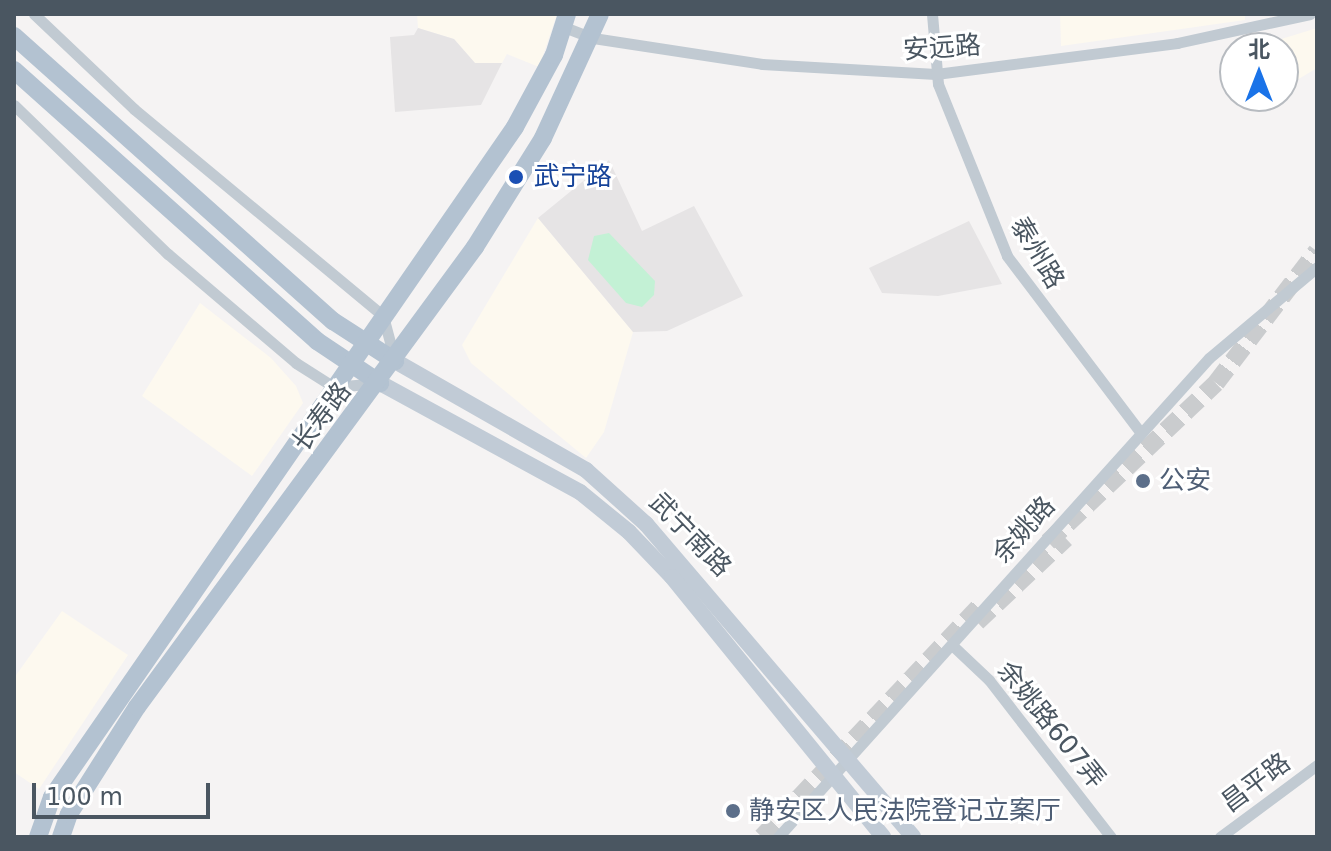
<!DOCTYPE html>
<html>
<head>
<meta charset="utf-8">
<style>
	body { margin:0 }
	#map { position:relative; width:1331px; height:851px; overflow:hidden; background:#f5f3f3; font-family:"DejaVu Sans","Noto Sans SC",sans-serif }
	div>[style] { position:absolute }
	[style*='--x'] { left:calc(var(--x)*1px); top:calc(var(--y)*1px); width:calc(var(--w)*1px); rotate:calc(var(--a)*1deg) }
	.commercial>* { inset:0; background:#fdf9ef }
	.education>* { inset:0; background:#e6e4e5 }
	.green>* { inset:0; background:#c3f1d5 }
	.trunk-tunnel>* { height:18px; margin-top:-9px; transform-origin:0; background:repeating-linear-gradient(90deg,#caccce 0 18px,transparent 0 27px) }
	.minor>* { height:11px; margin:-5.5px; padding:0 5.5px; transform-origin:5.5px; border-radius:5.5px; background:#c1cad2 }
	.secondary>* { height:16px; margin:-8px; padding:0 8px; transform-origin:8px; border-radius:8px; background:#c1cbd6 }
	.primary>* { height:18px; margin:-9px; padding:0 9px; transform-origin:9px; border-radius:9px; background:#b3c2d1 }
	.dots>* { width:22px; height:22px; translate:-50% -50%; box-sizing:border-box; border:4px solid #fff; border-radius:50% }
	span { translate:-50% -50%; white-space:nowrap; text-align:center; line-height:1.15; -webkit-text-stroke:6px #fff; paint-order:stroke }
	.street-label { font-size:26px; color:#4a5661 }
	.transit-label { font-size:26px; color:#164399 }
	.left { translate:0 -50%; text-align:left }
	.service-label { font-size:26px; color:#4e5e75 }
	.frame { position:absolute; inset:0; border:16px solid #4a5661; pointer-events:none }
	.north { position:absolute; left:1219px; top:32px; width:80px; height:80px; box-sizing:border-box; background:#fff; border:2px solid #b7bbc0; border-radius:50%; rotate:0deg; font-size:22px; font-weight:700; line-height:32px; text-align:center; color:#4a5661 }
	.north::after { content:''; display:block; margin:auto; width:28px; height:36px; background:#1a73e8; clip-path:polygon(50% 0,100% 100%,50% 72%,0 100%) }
	.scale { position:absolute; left:32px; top:783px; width:178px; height:36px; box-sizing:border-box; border:4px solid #4a5661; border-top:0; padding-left:10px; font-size:24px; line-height:28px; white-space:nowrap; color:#4a5661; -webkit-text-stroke:6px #fff; paint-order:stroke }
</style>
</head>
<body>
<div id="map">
	<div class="commercial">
		<div style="clip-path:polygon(417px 14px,557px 14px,539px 67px,507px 54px,502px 63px,475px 63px,454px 39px,418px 28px)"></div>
		<div style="clip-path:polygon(1060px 14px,1245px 14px,1245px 20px,1061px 46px)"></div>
		<div style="clip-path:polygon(1317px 28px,1317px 68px,1297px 80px,1283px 66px,1283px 48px,1262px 45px)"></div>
		<div style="clip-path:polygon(538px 218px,633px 332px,604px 432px,586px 458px,471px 363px,462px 345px)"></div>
		<div style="clip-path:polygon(200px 303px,271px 358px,296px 386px,303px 403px,252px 476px,142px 396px)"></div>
		<div style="clip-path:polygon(62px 611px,128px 655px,39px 789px,14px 772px,14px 678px)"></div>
	</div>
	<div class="education">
		<div style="clip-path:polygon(418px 28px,454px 39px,475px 63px,502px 63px,481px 105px,395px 112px,390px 37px,414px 35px)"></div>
		<div style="clip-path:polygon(609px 160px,642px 231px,694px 206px,743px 296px,667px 331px,633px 332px,538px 218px)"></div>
		<div style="clip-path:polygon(969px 221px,1002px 284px,938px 296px,882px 293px,869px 268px)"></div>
	</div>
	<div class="green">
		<div style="clip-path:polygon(609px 233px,655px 281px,654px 295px,642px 307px,626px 303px,588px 260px,594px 236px)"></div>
	</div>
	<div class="trunk-tunnel">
		<div style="--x:1048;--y:542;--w:231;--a:-43.4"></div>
		<div style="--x:1216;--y:383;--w:166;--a:-52.6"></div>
		<div style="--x:977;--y:622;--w:122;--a:-43.3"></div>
		<div style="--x:762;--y:837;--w:318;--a:-46.7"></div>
	</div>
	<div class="minor">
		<div style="--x:34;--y:14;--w:138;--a:43.5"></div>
		<div style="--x:134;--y:109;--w:324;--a:39.7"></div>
		<div style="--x:383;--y:316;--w:42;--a:75"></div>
		<div style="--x:932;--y:14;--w:70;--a:85.1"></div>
		<div style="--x:938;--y:84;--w:185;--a:68.1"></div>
		<div style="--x:1007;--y:256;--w:221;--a:52.9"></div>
		<div style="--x:564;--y:27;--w:31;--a:21"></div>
		<div style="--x:593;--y:38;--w:171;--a:8.7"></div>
		<div style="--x:762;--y:64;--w:174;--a:3.3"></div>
		<div style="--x:936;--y:74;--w:243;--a:-7.3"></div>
		<div style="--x:1177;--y:43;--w:136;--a:-12.3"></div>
		<div style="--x:14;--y:105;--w:214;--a:44.1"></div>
		<div style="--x:168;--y:254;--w:168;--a:40.4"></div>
		<div style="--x:296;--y:363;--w:45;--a:32.3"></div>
		<div style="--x:334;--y:387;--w:44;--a:-5.2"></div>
		<div style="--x:952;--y:645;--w:51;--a:43.4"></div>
		<div style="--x:989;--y:680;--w:199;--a:52.2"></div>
		<div style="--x:778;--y:837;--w:644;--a:-48.02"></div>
		<div style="--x:1209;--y:358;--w:141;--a:-40.1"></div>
		<div style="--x:1220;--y:837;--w:121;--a:-36.6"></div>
	</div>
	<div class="secondary">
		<div style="--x:395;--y:361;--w:220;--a:29.7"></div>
		<div style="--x:586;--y:470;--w:81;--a:42"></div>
		<div style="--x:646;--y:524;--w:411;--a:49.5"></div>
		<div style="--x:380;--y:383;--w:228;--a:28.6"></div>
		<div style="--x:580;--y:492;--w:63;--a:39.2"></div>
		<div style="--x:629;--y:532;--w:62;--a:46.3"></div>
		<div style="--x:672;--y:577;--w:335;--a:50.9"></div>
	</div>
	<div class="primary">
		<div style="--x:14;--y:36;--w:428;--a:41.8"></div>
		<div style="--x:333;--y:321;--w:74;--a:32.8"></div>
		<div style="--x:14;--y:70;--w:407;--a:41.8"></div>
		<div style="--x:317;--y:341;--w:76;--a:33.7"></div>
		<div style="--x:38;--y:837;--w:42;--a:-70.7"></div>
		<div style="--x:52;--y:797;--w:814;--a:-55.35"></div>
		<div style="--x:515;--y:127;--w:82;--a:-61.6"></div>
		<div style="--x:554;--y:55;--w:43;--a:-72.4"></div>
		<div style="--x:61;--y:837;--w:24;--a:-71"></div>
		<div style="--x:69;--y:814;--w:127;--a:-57.6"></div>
		<div style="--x:137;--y:707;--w:571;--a:-53.69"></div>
		<div style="--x:475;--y:247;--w:128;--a:-58"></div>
		<div style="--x:543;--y:138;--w:136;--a:-65.3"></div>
	</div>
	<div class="dots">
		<div style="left:516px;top:177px;background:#1a4fb4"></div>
		<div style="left:1143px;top:481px;background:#5c6f8a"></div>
		<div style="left:733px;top:811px;background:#5c6f8a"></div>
	</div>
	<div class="street-label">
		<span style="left:942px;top:48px;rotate:-4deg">安远路</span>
		<span style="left:1037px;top:253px;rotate:59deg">泰州路</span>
		<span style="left:322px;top:417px;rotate:-53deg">长寿路</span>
		<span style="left:1024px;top:530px;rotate:-48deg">余姚路</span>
		<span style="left:690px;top:535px;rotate:46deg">武宁南路</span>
		<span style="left:1051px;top:725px;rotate:51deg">余姚路607弄</span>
		<span style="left:1256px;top:783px;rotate:-37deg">昌平路</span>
	</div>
	<div class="transit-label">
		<span class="left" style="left:534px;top:177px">武宁路</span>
	</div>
	<div class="service-label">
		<span class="left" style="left:1159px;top:481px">公安</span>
		<span class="left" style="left:749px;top:811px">静安区人民法院登记立案厅</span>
	</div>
	<div class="frame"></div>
	<div class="north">北</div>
	<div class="scale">100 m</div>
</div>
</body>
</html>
